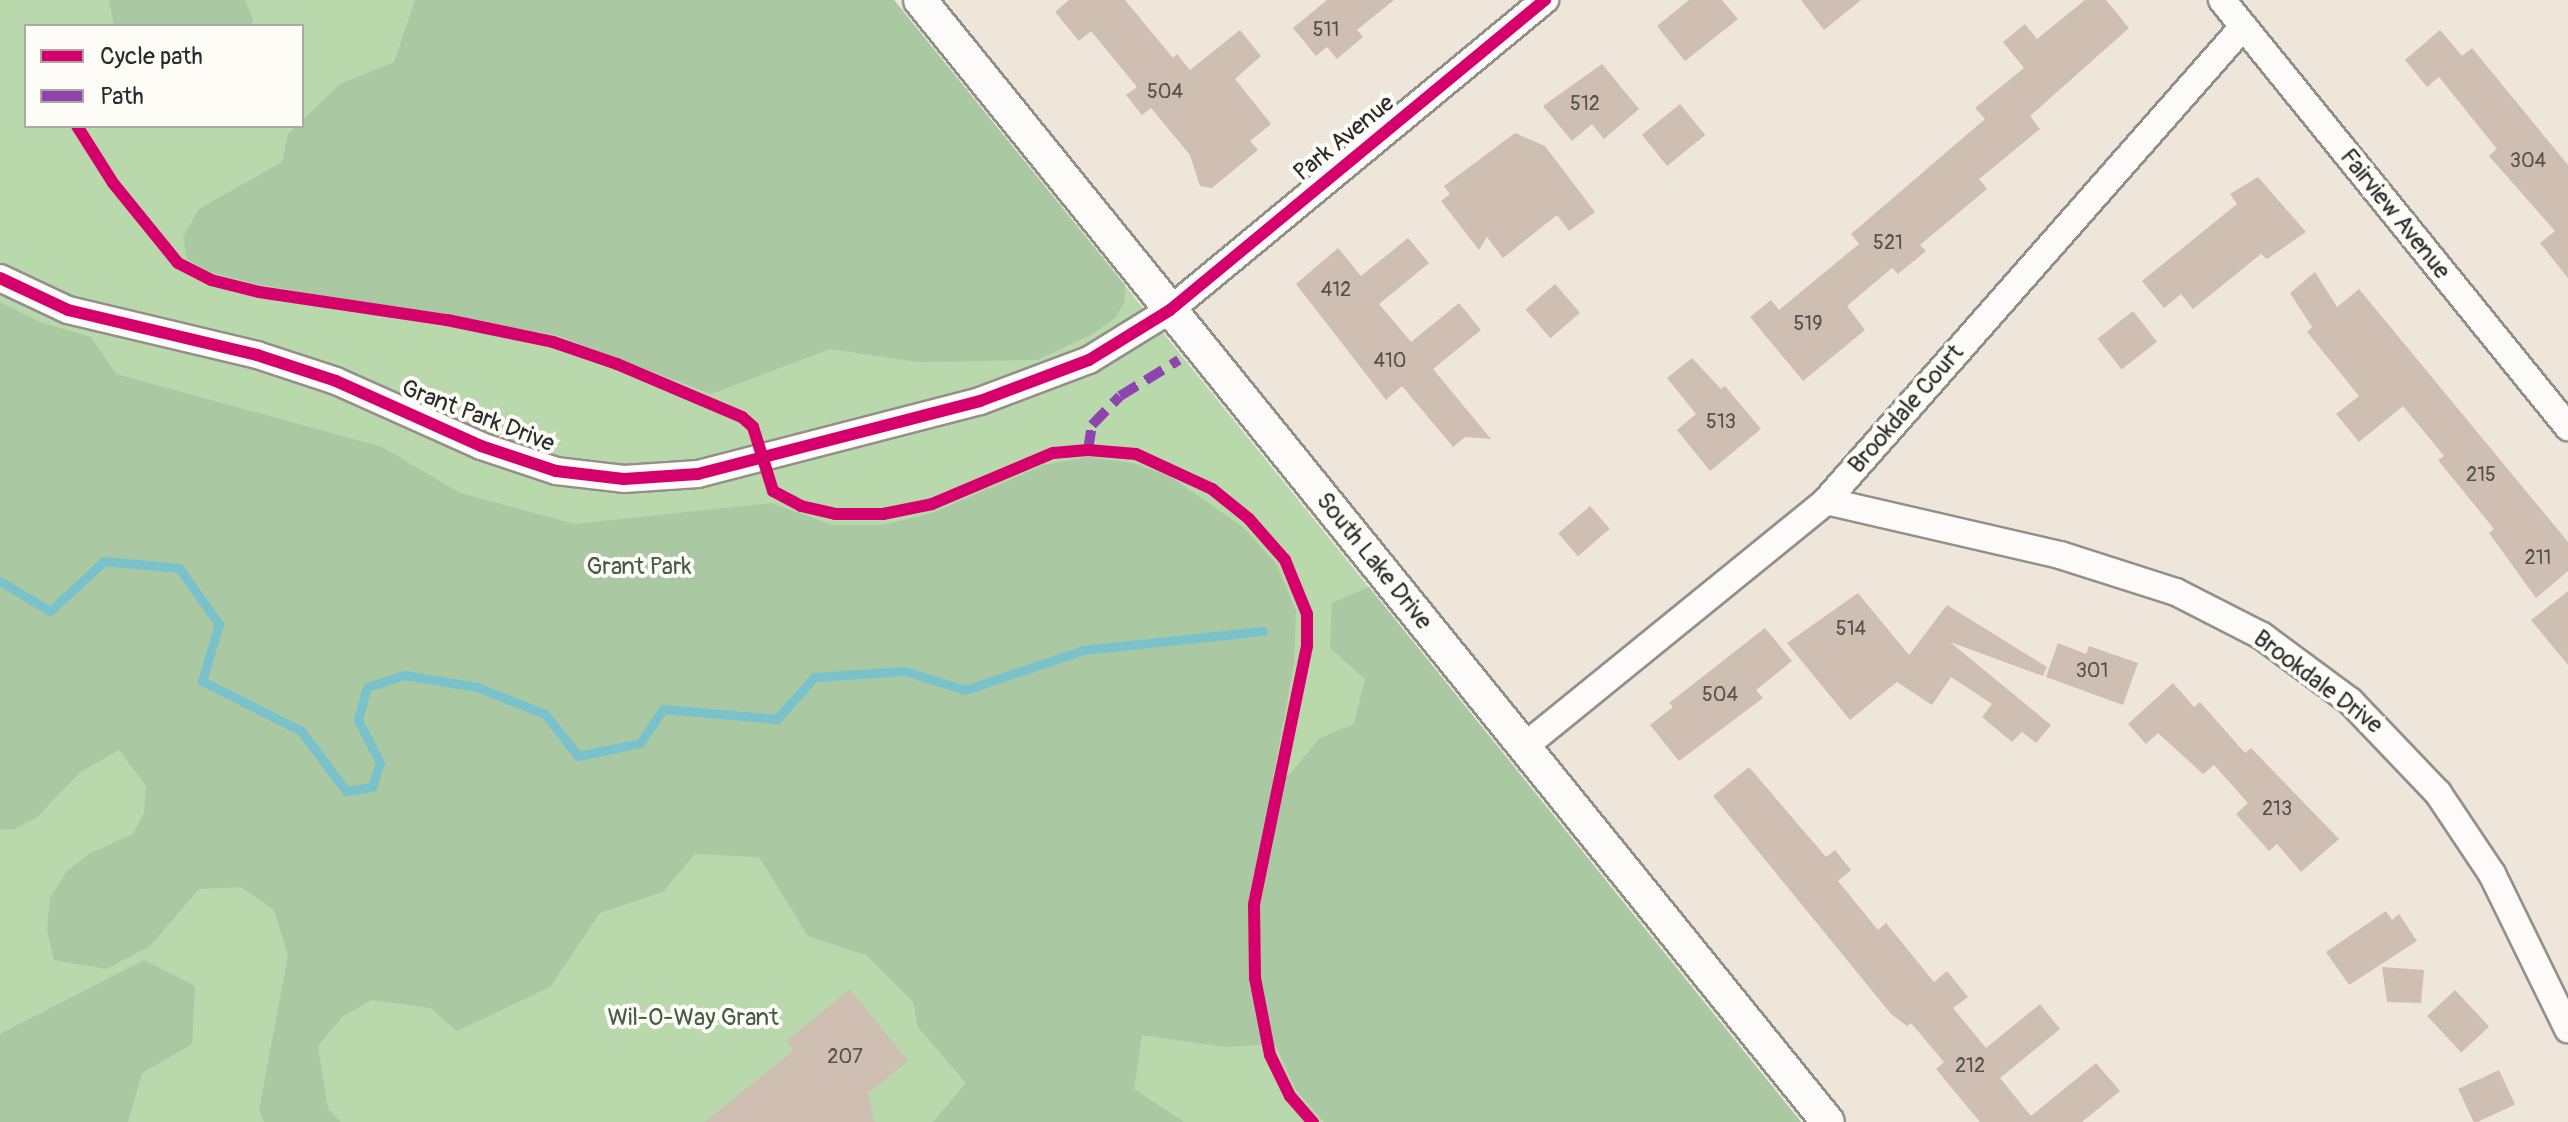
<!DOCTYPE html>
<html>
<head>
<meta charset="utf-8">
<style>
	body { margin:0 }
	#map { position:relative; width:2568px; height:1122px; overflow:hidden; background:#efe6db; font-family:Pangolin,sans-serif }
	div>[style] { position:absolute }
	[style*='--x'] { left:calc(var(--x)*1px); top:calc(var(--y)*1px); width:calc(var(--w)*1px); rotate:calc(var(--a)*1deg) }
	.green>* { inset:0; background:#b9d8ab }
	.forest>* { inset:0; background:#aac8a1 }
	.stream>* { height:9px; margin:-4.5px; padding:0 4.5px; transform-origin:4.5px; border-radius:4.5px; background:#79c2cc }
	.building>* { inset:0; background:#cfbeb2; transform-origin:0 0 }
	.roads { filter:drop-shadow(2px 0 #938f89) drop-shadow(-2px 0 #938f89) drop-shadow(0 2px #938f89) drop-shadow(0 -2px #938f89) }
	.minor>* { height:26px; margin:-13px; padding:0 13px; transform-origin:13px; border-radius:13px; background:#fdfbfa }
	.tertiary>* { height:32px; margin:-16px; padding:0 16px; transform-origin:16px; border-radius:16px; background:#fdfbfa }
	.quiet>* { height:10px; margin-top:-5px; transform-origin:0; background:repeating-linear-gradient(90deg,#8e44ad 0 20px,transparent 0 30px) }
	.cycleway>* { height:12px; margin:-6px; padding:0 6px; transform-origin:6px; border-radius:6px; background:#d6006c }
	span { translate:-50% -50%; white-space:nowrap; text-align:center; line-height:1.15; -webkit-text-stroke:8px #fdfcf7; paint-order:stroke }
	.number-label { font-size:20px; color:#54504d }
	.number-label span { -webkit-text-stroke-width:0 }
	.street-label { font-size:24px; color:#2b2b2b }
	.park-label { font-size:24px; color:#485b45 }
	.legend { position:absolute; left:24px; top:24px; width:280px; height:104px; box-sizing:border-box; background:#fdfcf7; border:2px solid #a9a8a5; margin:0; padding:10px 14px; list-style:none; font-size:24px; color:#2b2b2b }
	.legend li { display:flex; align-items:center; gap:16px; height:40px }
	.legend b { width:40px; border:2px solid #a9a8a5 }
</style>
</head>
<body>
<div id="map">
	<div class="green">
		<div style="clip-path:polygon(evenodd,0 0,894px 0,1801px 1122px,0 1122px,0 0,26px 26px,302px 26px,302px 126px,26px 126px,26px 26px)"></div>
	</div>
	<div class="forest">
		<div style="clip-path:polygon(109px 0,245px 0,253px 19px,251px 26px,114px 26px)"></div>
		<div style="clip-path:polygon(415px 0,894px 0,1125px 285px,1125px 301px,1115px 318px,1091px 335px,1037px 360px,918px 362px,830px 349px,711px 394px,556px 335px,256px 284px,206px 271px,187px 259px,183px 237px,199px 209px,282px 162px,288px 134px,340px 84px,394px 62px)"></div>
		<div style="clip-path:polygon(0 302px,40px 322px,91px 337px,116px 374px,382px 447px,460px 493px,575px 524px,771px 503px,833px 525px,882px 525px,932px 513px,1044px 465px,1088px 457px,1132px 463px,1169px 476px,1243px 527px,1277px 565px,1296px 611px,1294px 664px,1273px 777px,1289px 775px,1320px 738px,1354px 724px,1365px 679px,1330px 648px,1332px 603px,1369px 587px,1801px 1122px,1324px 1122px,1296px 1090px,1275px 1044px,1225px 1047px,1142px 1035px,1134px 1089px,1184px 1122px,933px 1122px,966px 1083px,918px 1027px,913px 1002px,866px 955px,808px 936px,759px 857px,695px 854px,663px 892px,600px 913px,550px 987px,457px 1031px,430px 1008px,372px 1000px,343px 1016px,318px 1046px,328px 1109px,341px 1122px,264px 1122px,259px 1110px,288px 955px,274px 910px,241px 887px,199px 889px,150px 946px,106px 969px,54px 960px,47px 930px,50px 898px,66px 872px,89px 854px,133px 834px,144px 813px,146px 786px,119px 750px,79px 773px,36px 818px,12px 830px,0 829px)"></div>
		<div style="clip-path:polygon(144px 960px,195px 986px,192px 1044px,142px 1073px,128px 1122px,0 1122px,0 1034px)"></div>
	</div>
	<div class="stream">
		<div style="--x:0;--y:581;--w:58;--a:31"></div>
		<div style="--x:50;--y:611;--w:74;--a:-42.8"></div>
		<div style="--x:104;--y:561;--w:75;--a:5.3"></div>
		<div style="--x:179;--y:568;--w:69;--a:54.5"></div>
		<div style="--x:219;--y:624;--w:59;--a:106.6"></div>
		<div style="--x:202;--y:681;--w:111;--a:26.8"></div>
		<div style="--x:301;--y:731;--w:75;--a:53.1"></div>
		<div style="--x:346;--y:791;--w:26;--a:-9"></div>
		<div style="--x:372;--y:787;--w:25;--a:-72"></div>
		<div style="--x:380;--y:763;--w:48;--a:-117.1"></div>
		<div style="--x:358;--y:720;--w:34;--a:-75"></div>
		<div style="--x:367;--y:687;--w:39;--a:-18"></div>
		<div style="--x:404;--y:675;--w:74;--a:9.3"></div>
		<div style="--x:477;--y:687;--w:73;--a:21.7"></div>
		<div style="--x:545;--y:714;--w:53;--a:51.8"></div>
		<div style="--x:578;--y:756;--w:63;--a:-11.8"></div>
		<div style="--x:640;--y:743;--w:41;--a:-55.9"></div>
		<div style="--x:663;--y:709;--w:114;--a:5"></div>
		<div style="--x:777;--y:719;--w:56;--a:-48.6"></div>
		<div style="--x:814;--y:677;--w:91;--a:-3.8"></div>
		<div style="--x:905;--y:671;--w:63;--a:17.6"></div>
		<div style="--x:965;--y:690;--w:125;--a:-18.7"></div>
		<div style="--x:1083;--y:650;--w:181;--a:-6"></div>
	</div>
	<div class="building">
		<div style="clip-path:polygon(1069px 0,1125px 0,1173px 58px,1177px 54px,1190px 70px,1240px 30px,1261px 56px,1235px 79px,1271px 124px,1250px 141px,1258px 150px,1212px 188px,1200px 186px,1190px 155px,1151px 108px,1142px 115px,1126px 95px,1137px 87px,1091px 31px,1079px 41px,1055px 12px)"></div>
		<div style="clip-path:polygon(1327px 0,1394px 0,1357px 30px,1363px 37px,1337px 59px,1327px 47px,1316px 56px,1293px 28px)"></div>
		<div style="clip-path:polygon(1689px 0,1722px 0,1738px 19px,1685px 61px,1657px 26px)"></div>
		<div style="clip-path:polygon(1801px 0,1861px 0,1824px 30px)"></div>
		<div style="clip-path:polygon(2085px 0,2106px 0,2129px 28px,2030px 116px,2040px 129px,1979px 179px,1987px 189px,1920px 245px,1926px 251px,1898px 274px,1892px 268px,1847px 306px,1865px 330px,1803px 381px,1750px 317px,1771px 300px,1779px 310px,1859px 244px,1851px 234px,1985px 119px,1975px 108px,2024px 68px,2003px 42px,2025px 24px,2037px 39px)"></div>
		<div style="clip-path:polygon(2440px 30px,2462px 56px,2472px 48px,2568px 165px,2568px 278px,2540px 243px,2555px 231px,2489px 156px,2497px 149px,2439px 77px,2427px 87px,2405px 60px)"></div>
		<div style="clip-path:polygon(1602px 64px,1639px 109px,1604px 139px,1592px 124px,1572px 141px,1543px 106px)"></div>
		<div style="left:1680px;top:104px;width:40px;height:49px;rotate:51deg"></div>
		<div style="clip-path:polygon(1515px 133px,1545px 146px,1595px 212px,1569px 231px,1557px 215px,1503px 258px,1487px 237px,1479px 250px,1441px 201px,1450px 194px,1444px 186px)"></div>
		<div style="clip-path:polygon(2258px 177px,2306px 232px,2267px 259px,2261px 254px,2193px 309px,2181px 294px,2164px 308px,2142px 281px,2237px 204px,2230px 194px)"></div>
		<div style="clip-path:polygon(1408px 238px,1429px 263px,1379px 304px,1411px 342px,1459px 303px,1481px 330px,1433px 369px,1491px 439px,1465px 437px,1453px 447px,1402px 386px,1386px 400px,1296px 284px,1338px 248px,1361px 276px)"></div>
		<div style="clip-path:polygon(2315px 272px,2337px 307px,2359px 289px,2568px 542px,2568px 571px,2536px 598px,2489px 533px,2494px 529px,2438px 460px,2444px 456px,2403px 406px,2359px 442px,2336px 414px,2359px 396px,2307px 332px,2312px 327px,2290px 293px)"></div>
		<div style="left:1555px;top:284px;width:38px;height:39px;rotate:49deg"></div>
		<div style="left:2133px;top:311px;width:39px;height:45px;rotate:52deg"></div>
		<div style="clip-path:polygon(1692px 358px,1721px 389px,1725px 386px,1761px 429px,1710px 471px,1677px 430px,1696px 414px,1667px 378px)"></div>
		<div style="left:1590px;top:506px;width:30px;height:42px;rotate:49deg"></div>
		<div style="clip-path:polygon(2568px 591px,2568px 665px,2531px 620px)"></div>
		<div style="clip-path:polygon(1858px 593px,1909px 655px,1947px 605px,2047px 667px,2043px 676px,1950px 642px,2051px 725px,2036px 743px,2022px 732px,2012px 742px,1982px 717px,1992px 704px,1951px 677px,1932px 705px,1897px 682px,1850px 720px,1787px 643px)"></div>
		<div style="clip-path:polygon(1765px 628px,1792px 661px,1756px 690px,1763px 698px,1679px 761px,1650px 725px,1673px 707px,1669px 703px)"></div>
		<div style="clip-path:polygon(2058px 643px,2086px 654px,2089px 646px,2138px 663px,2123px 705px,2046px 677px)"></div>
		<div style="clip-path:polygon(2173px 683px,2194px 707px,2200px 702px,2245px 753px,2251px 748px,2339px 839px,2301px 872px,2277px 844px,2269px 851px,2236px 814px,2248px 803px,2214px 765px,2203px 774px,2158px 733px,2146px 744px,2128px 724px)"></div>
		<div style="clip-path:polygon(1749px 767px,1826px 857px,1835px 850px,1851px 870px,1838px 881px,1878px 930px,1886px 923px,1934px 982px,1947px 971px,1968px 997px,1953px 1008px,1986px 1048px,2040px 1004px,2060px 1029px,2000px 1078px,2031px 1116px,2096px 1063px,2120px 1091px,2082px 1122px,1980px 1122px,1936px 1069px,1944px 1062px,1911px 1023px,1907px 1026px,1891px 1014px,1713px 796px)"></div>
		<div style="clip-path:polygon(2386px 911px,2392px 920px,2399px 914px,2417px 941px,2349px 985px,2326px 952px)"></div>
		<div style="clip-path:polygon(2382px 967px,2424px 970px,2421px 1003px,2387px 1002px)"></div>
		<div style="clip-path:polygon(850px 989px,908px 1061px,868px 1093px,874px 1122px,705px 1122px,794px 1050px,786px 1041px)"></div>
		<div style="left:2455px;top:990px;width:50px;height:38px;rotate:47deg"></div>
		<div style="left:2499px;top:1070px;width:38px;height:45px;rotate:65deg"></div>
	</div>
	<div class="roads">
		<div class="minor">
			<div style="--x:2222;--y:0;--w:550;--a:50.98"></div>
			<div style="--x:0;--y:278;--w:75;--a:25.2"></div>
			<div style="--x:68;--y:310;--w:194;--a:13.4"></div>
			<div style="--x:257;--y:355;--w:83;--a:18.2"></div>
			<div style="--x:336;--y:381;--w:159;--a:24.1"></div>
			<div style="--x:481;--y:446;--w:79;--a:18.4"></div>
			<div style="--x:556;--y:471;--w:68;--a:6.7"></div>
			<div style="--x:624;--y:479;--w:74;--a:-3.9"></div>
			<div style="--x:698;--y:474;--w:291;--a:-14.5"></div>
			<div style="--x:980;--y:401;--w:116;--a:-20.6"></div>
			<div style="--x:1089;--y:360;--w:95;--a:-31.7"></div>
			<div style="--x:1170;--y:310;--w:487;--a:-39.6"></div>
			<div style="--x:1826;--y:501;--w:240;--a:13"></div>
			<div style="--x:2060;--y:555;--w:122;--a:17.7"></div>
			<div style="--x:2176;--y:592;--w:97;--a:27.1"></div>
			<div style="--x:2262;--y:636;--w:109;--a:36.5"></div>
			<div style="--x:2350;--y:701;--w:127;--a:46.3"></div>
			<div style="--x:2438;--y:793;--w:97;--a:56.3"></div>
			<div style="--x:2492;--y:874;--w:173;--a:63.9"></div>
			<div style="--x:1525;--y:746;--w:388;--a:-39.1"></div>
			<div style="--x:1826;--y:501;--w:631;--a:-48.66"></div>
		</div>
		<div class="tertiary">
			<div style="--x:920;--y:0;--w:1443;--a:51.02"></div>
		</div>
	</div>
	<div class="quiet">
		<div style="--x:1088;--y:450;--w:25;--a:-81"></div>
		<div style="--x:1092;--y:425;--w:40;--a:-46"></div>
		<div style="--x:1120;--y:396;--w:69;--a:-31.4"></div>
	</div>
	<div class="cycleway">
		<div style="--x:77;--y:126;--w:67;--a:57.7"></div>
		<div style="--x:113;--y:183;--w:103;--a:50.9"></div>
		<div style="--x:178;--y:263;--w:37;--a:27"></div>
		<div style="--x:211;--y:280;--w:49;--a:14"></div>
		<div style="--x:259;--y:292;--w:190;--a:8.5"></div>
		<div style="--x:447;--y:320;--w:108;--a:11.7"></div>
		<div style="--x:553;--y:342;--w:68;--a:19"></div>
		<div style="--x:617;--y:364;--w:136;--a:23"></div>
		<div style="--x:742;--y:417;--w:15;--a:42"></div>
		<div style="--x:753;--y:427;--w:67;--a:72.6"></div>
		<div style="--x:773;--y:491;--w:32;--a:28"></div>
		<div style="--x:801;--y:506;--w:35;--a:13"></div>
		<div style="--x:835;--y:514;--w:48;--a:0"></div>
		<div style="--x:883;--y:514;--w:50;--a:-11.5"></div>
		<div style="--x:932;--y:504;--w:131;--a:-22.9"></div>
		<div style="--x:1053;--y:453;--w:35;--a:-5"></div>
		<div style="--x:1088;--y:450;--w:48;--a:4.8"></div>
		<div style="--x:1136;--y:454;--w:84;--a:24.7"></div>
		<div style="--x:1212;--y:489;--w:48;--a:39"></div>
		<div style="--x:1249;--y:519;--w:55;--a:48.7"></div>
		<div style="--x:1285;--y:560;--w:58;--a:67.8"></div>
		<div style="--x:1307;--y:614;--w:32;--a:90"></div>
		<div style="--x:1307;--y:646;--w:264;--a:101.6"></div>
		<div style="--x:1254;--y:905;--w:73;--a:89.2"></div>
		<div style="--x:1255;--y:978;--w:78;--a:79"></div>
		<div style="--x:1270;--y:1055;--w:46;--a:64"></div>
		<div style="--x:1290;--y:1096;--w:35;--a:49"></div>
		<div style="--x:0;--y:278;--w:75;--a:25.2"></div>
		<div style="--x:68;--y:310;--w:194;--a:13.4"></div>
		<div style="--x:257;--y:355;--w:83;--a:18.2"></div>
		<div style="--x:336;--y:381;--w:159;--a:24.1"></div>
		<div style="--x:481;--y:446;--w:79;--a:18.4"></div>
		<div style="--x:556;--y:471;--w:68;--a:6.7"></div>
		<div style="--x:624;--y:479;--w:74;--a:-3.9"></div>
		<div style="--x:698;--y:474;--w:291;--a:-14.5"></div>
		<div style="--x:980;--y:401;--w:116;--a:-20.6"></div>
		<div style="--x:1089;--y:360;--w:95;--a:-31.7"></div>
		<div style="--x:1170;--y:310;--w:487;--a:-39.6"></div>
	</div>
	<div class="number-label">
		<span style="left:1326px;top:29px">511</span>
		<span style="left:1165px;top:91px">504</span>
		<span style="left:1585px;top:103px">512</span>
		<span style="left:2528px;top:160px">304</span>
		<span style="left:1888px;top:242px">521</span>
		<span style="left:1336px;top:289px">412</span>
		<span style="left:1808px;top:323px">519</span>
		<span style="left:1390px;top:360px">410</span>
		<span style="left:1721px;top:421px">513</span>
		<span style="left:2481px;top:474px">215</span>
		<span style="left:2538px;top:557px">211</span>
		<span style="left:1851px;top:628px">514</span>
		<span style="left:2092px;top:670px">301</span>
		<span style="left:1720px;top:694px">504</span>
		<span style="left:2277px;top:808px">213</span>
		<span style="left:845px;top:1056px">207</span>
		<span style="left:1970px;top:1065px">212</span>
	</div>
	<div class="street-label">
		<span style="left:1344px;top:138px;rotate:-39deg">Park Avenue</span>
		<span style="left:2395px;top:214px;rotate:51deg">Fairview Avenue</span>
		<span style="left:1906px;top:409px;rotate:-49deg">Brookdale Court</span>
		<span style="left:478px;top:416px;rotate:21deg">Grant Park Drive</span>
		<span style="left:1374px;top:561px;rotate:51deg">South Lake Drive</span>
		<span style="left:2318px;top:682px;rotate:37deg">Brookdale Drive</span>
	</div>
	<div class="park-label">
		<span style="left:639px;top:567px">Grant Park</span>
		<span style="left:693px;top:1018px">Wil-O-Way Grant</span>
	</div>
	<ul class="legend">
	<li><b style="height:10px;background:#d6006c"></b>Cycle path</li>
	<li><b style="height:10px;background:#8e44ad"></b>Path</li>
	</ul>
</div>
</body>
</html>
